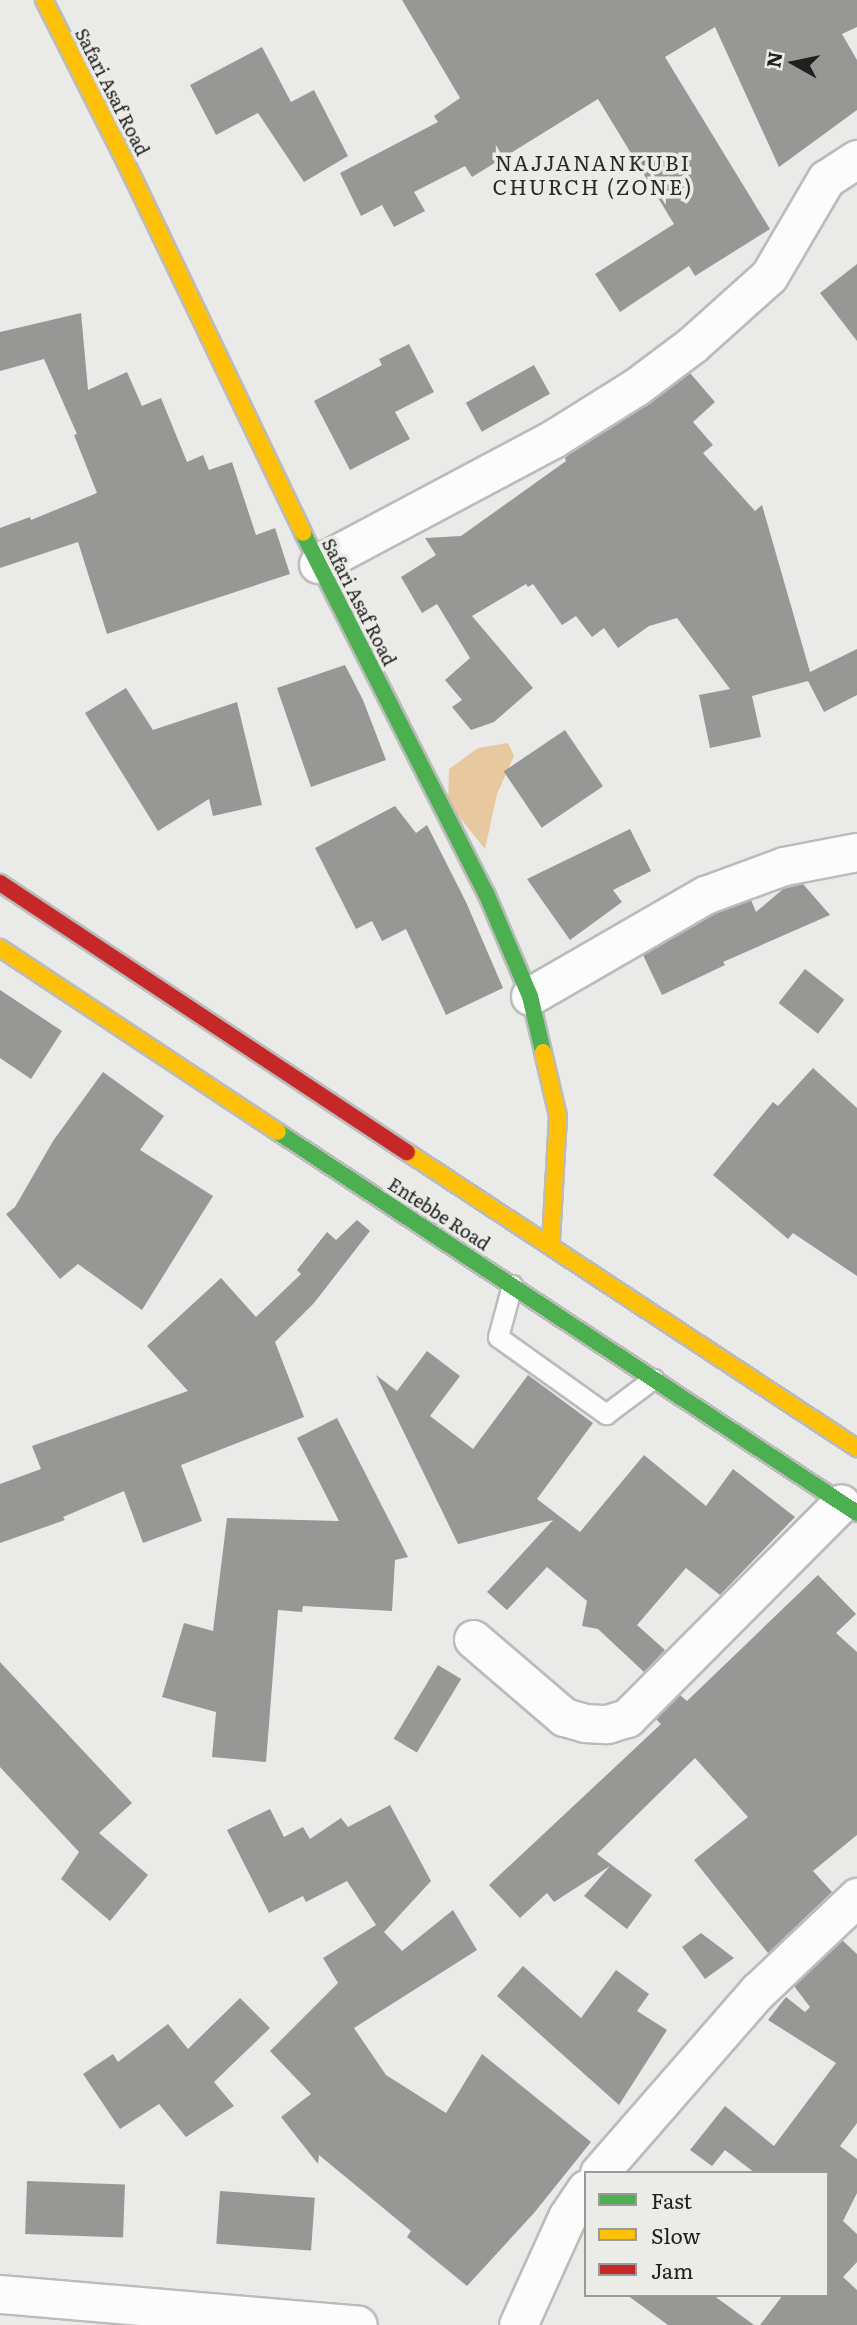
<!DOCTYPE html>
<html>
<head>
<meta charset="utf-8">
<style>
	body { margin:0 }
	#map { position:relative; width:857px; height:2325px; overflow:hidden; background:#eaebe9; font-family:Literata,serif }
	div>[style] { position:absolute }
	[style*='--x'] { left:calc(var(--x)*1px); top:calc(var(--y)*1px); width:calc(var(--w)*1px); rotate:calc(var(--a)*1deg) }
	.forest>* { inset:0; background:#e8c89f }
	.building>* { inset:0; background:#979896; transform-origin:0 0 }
	.roads { filter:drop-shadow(2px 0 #bbbcba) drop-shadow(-2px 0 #bbbcba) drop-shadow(0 2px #bbbcba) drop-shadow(0 -2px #bbbcba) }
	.lane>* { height:19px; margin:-9.5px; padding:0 9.5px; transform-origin:9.5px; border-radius:9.5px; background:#fcfcfc }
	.street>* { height:37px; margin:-18.5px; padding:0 18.5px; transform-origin:18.5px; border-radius:18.5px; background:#fcfcfc }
	.fast>* { height:16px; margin:-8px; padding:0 8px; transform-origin:8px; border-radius:8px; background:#4caf50 }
	.slow>* { height:16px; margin:-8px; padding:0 8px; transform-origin:8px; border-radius:8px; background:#ffc107 }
	.jam>* { height:16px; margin:-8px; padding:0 8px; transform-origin:8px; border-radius:8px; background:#c62828 }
	span { translate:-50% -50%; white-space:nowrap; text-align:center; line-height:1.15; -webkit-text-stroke:7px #ebece8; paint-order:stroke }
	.street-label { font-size:18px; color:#20201f }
	.quarter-label { font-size:21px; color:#2a2b28; letter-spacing:2px }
	.legend { position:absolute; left:584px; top:2171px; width:245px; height:126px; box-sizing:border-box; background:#ebece8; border:2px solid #9a9a98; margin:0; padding:9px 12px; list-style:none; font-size:21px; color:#20201f }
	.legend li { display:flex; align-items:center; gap:14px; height:35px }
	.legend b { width:35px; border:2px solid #9a9a98 }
	.north { position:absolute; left:759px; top:28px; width:70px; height:70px; -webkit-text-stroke:5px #ebece8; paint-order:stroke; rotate:279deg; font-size:19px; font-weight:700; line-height:28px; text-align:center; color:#20201f }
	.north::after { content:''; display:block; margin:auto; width:24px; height:32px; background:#20201f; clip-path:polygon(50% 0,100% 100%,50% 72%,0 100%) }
</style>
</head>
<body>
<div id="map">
	<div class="forest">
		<div style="clip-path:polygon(508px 743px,514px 756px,497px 794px,485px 849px,448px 803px,449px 769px,478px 748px)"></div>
	</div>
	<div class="building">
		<div style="clip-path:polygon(402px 0,857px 0,857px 27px,842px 34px,857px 60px,857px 110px,779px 167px,715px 27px,665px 57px,770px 229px,695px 276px,689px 266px,620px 312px,595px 274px,674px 224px,598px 99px,472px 177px,465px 166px,414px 192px,425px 211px,394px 227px,382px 205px,361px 216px,340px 173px,438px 122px,434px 116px,460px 98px)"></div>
		<div style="clip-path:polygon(262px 47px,291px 102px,314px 90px,348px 156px,304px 182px,258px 113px,216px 135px,190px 85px)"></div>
		<div style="clip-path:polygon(857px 264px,857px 341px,820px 293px)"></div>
		<div style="clip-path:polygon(81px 313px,88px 390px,127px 372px,142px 406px,161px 398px,187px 462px,203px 455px,209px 470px,232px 462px,256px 535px,275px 528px,290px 574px,107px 634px,78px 542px,0 568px,0 528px,30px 517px,31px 520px,97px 493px,74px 435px,77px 434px,44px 359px,0 371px,0 332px)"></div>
		<div style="clip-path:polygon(409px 344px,434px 392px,395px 412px,410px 439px,350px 470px,314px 401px,382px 365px,379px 359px)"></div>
		<div style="left:534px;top:365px;width:33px;height:78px;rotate:61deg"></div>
		<div style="clip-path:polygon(690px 373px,715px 402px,693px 422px,713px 445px,703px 453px,755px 511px,762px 505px,810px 672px,857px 649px,857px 695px,824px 712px,808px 681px,752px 696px,761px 737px,710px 748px,699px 695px,730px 689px,677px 618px,649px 626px,618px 648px,604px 628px,592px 637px,576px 616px,562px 625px,533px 584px,528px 587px,526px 584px,472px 616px,533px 688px,494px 722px,471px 730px,452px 707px,462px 700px,445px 680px,470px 658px,437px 604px,422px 613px,401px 577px,436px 555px,425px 538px,461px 536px,566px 461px,565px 458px,576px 449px,647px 405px)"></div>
		<div style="clip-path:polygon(345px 665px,363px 700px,386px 760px,311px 787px,277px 688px)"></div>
		<div style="clip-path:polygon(126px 688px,153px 730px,237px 702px,262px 805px,213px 816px,209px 799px,158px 831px,85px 713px)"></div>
		<div style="left:565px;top:730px;width:68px;height:74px;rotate:56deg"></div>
		<div style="clip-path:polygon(395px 806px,416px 833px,427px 825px,466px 902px,503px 988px,446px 1015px,406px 929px,382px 941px,372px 921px,356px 929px,315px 848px)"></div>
		<div style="clip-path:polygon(630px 829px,651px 871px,613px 890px,622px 902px,570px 940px,527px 879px)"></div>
		<div style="clip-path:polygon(803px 884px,830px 915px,723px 962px,725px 965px,662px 995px,643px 955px,714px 914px,751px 900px,756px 912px,783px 889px)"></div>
		<div style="left:805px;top:969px;width:50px;height:43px;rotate:38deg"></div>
		<div style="clip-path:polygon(0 990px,62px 1031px,31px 1079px,0 1058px)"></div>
		<div style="clip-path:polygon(813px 1068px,857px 1108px,857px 1276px,793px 1233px,788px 1239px,713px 1175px,773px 1102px,778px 1106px)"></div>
		<div style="clip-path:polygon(103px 1072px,164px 1116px,140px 1150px,213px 1196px,142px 1310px,78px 1264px,60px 1279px,6px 1214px,15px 1207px,53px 1141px)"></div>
		<div style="clip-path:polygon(357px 1220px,370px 1231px,314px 1303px,275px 1342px,304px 1417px,181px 1465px,202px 1521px,143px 1543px,124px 1491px,63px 1517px,65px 1520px,0 1543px,0 1484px,41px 1469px,32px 1446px,188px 1391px,147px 1346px,221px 1278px,256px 1317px,301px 1274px,297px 1270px,327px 1232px,336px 1240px)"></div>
		<div style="clip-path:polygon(427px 1351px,460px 1376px,430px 1416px,473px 1449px,528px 1375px,593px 1423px,537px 1499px,580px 1532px,644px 1455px,706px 1506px,733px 1469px,795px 1517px,720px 1595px,686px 1568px,637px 1625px,665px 1650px,644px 1672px,598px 1629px,582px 1626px,587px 1601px,547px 1567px,507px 1610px,487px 1592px,553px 1520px,458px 1544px,376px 1375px,397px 1391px)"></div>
		<div style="clip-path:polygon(337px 1418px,408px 1557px,395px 1560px,392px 1611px,303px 1606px,302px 1612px,278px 1610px,266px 1762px,212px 1757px,216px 1712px,162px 1697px,184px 1623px,213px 1631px,227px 1518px,339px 1521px,297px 1438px)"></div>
		<div style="clip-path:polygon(818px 1575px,856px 1614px,836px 1633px,857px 1652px,857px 1835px,813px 1871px,832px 1892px,768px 1953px,694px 1860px,748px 1817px,695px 1758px,597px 1854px,652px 1895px,627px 1929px,584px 1896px,610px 1866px,554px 1902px,547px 1893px,520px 1918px,489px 1885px,661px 1724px,656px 1719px,680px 1695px,687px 1701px)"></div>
		<div style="clip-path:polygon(0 1662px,132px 1803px,99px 1833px,148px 1875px,110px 1921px,61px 1879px,79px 1852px,0 1767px)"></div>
		<div style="left:438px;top:1665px;width:27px;height:86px;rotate:31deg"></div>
		<div style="clip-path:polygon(390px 1805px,431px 1881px,384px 1932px,402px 1951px,453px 1910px,477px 1950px,354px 2028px,386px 2075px,446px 2113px,482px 2054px,591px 2142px,534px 2213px,467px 2286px,407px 2237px,411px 2231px,319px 2155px,318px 2164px,281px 2117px,311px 2094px,270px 2051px,338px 1983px,323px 1958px,376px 1925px,347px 1881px,306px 1902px,303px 1896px,269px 1913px,227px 1830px,270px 1809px,284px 1837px,303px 1827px,310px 1839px,341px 1818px,348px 1827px)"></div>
		<div style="clip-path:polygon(701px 1933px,734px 1958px,705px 1979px,682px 1947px)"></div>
		<div style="clip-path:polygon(842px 1940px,857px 1954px,857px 2123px,840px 2146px,857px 2159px,857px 2193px,843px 2221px,857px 2234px,857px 2262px,843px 2277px,857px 2290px,857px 2325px,760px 2325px,783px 2295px,827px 2295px,827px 2173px,755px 2173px,725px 2150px,712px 2166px,690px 2150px,725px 2106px,774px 2146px,836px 2063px,768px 2020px,786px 1997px,805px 2012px,810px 2007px,794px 1986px)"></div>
		<div style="clip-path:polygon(523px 1966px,581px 2018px,616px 1970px,649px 1994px,637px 2011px,667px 2030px,619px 2105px,497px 1996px)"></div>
		<div style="clip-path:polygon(240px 1998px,270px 2028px,214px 2082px,234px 2106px,186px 2137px,159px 2104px,120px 2129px,83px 2074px,113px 2054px,118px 2062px,168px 2024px,188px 2049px)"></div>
		<div style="left:27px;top:2181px;width:98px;height:53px;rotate:2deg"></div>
		<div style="left:220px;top:2191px;width:95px;height:53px;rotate:4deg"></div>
		<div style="clip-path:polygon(627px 2295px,713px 2295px,754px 2325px,668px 2325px)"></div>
	</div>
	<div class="roads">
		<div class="lane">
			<div style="--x:512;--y:1285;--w:54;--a:105.1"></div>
			<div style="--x:498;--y:1337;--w:133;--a:35.5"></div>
			<div style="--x:606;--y:1414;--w:59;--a:-36.7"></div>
		</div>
		<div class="street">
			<div style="--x:318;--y:564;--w:266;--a:-28"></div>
			<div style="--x:553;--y:439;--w:98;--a:-32.1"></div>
			<div style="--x:636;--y:387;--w:70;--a:-36.9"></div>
			<div style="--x:692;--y:345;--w:103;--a:-41.9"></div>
			<div style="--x:769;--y:276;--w:113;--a:-59.6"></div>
			<div style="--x:826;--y:179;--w:37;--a:-33"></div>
			<div style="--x:530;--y:996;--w:202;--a:-30"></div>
			<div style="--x:705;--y:895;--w:84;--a:-20.2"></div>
			<div style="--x:784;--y:866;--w:74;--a:-10.9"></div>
			<div style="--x:473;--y:1639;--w:120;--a:40.6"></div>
			<div style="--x:564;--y:1717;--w:22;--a:16"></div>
			<div style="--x:585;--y:1723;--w:22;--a:3"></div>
			<div style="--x:607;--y:1724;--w:21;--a:-17"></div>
			<div style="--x:627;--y:1718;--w:303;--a:-45.1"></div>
			<div style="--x:599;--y:2173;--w:242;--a:-48.9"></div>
			<div style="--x:758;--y:1991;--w:137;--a:-43.5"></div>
			<div style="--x:0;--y:2294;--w:359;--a:4.9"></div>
			<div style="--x:518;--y:2325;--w:119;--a:-65.6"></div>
			<div style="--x:567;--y:2217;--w:34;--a:-56"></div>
		</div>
		<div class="fast">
			<div style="--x:303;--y:533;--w:404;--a:63.1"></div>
			<div style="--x:486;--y:893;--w:112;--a:66.9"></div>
			<div style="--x:530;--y:996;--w:57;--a:76.9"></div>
			<div style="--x:278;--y:1132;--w:693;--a:33.35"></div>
		</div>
		<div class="slow">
			<div style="--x:44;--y:0;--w:182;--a:63.3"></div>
			<div style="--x:126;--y:163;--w:410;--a:64.4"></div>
			<div style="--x:0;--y:948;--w:333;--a:33.5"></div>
			<div style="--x:543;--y:1052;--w:66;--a:76.8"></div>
			<div style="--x:558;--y:1116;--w:127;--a:93.2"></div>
			<div style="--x:407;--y:1152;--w:539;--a:33.34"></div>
		</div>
		<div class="jam">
			<div style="--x:0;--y:883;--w:488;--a:33.5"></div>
		</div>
	</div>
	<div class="street-label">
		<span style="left:112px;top:92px;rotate:63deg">Safari Asaf Road</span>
		<span style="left:359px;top:602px;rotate:63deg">Safari Asaf Road</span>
		<span style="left:439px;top:1214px;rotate:33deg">Entebbe Road</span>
	</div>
	<div class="quarter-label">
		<span style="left:593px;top:174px">NAJJANANKUBI<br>CHURCH (ZONE)</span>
	</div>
	<ul class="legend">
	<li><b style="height:9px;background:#4caf50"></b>Fast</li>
	<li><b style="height:9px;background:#ffc107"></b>Slow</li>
	<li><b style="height:9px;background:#c62828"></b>Jam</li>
	</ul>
	<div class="north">N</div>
</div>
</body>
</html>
